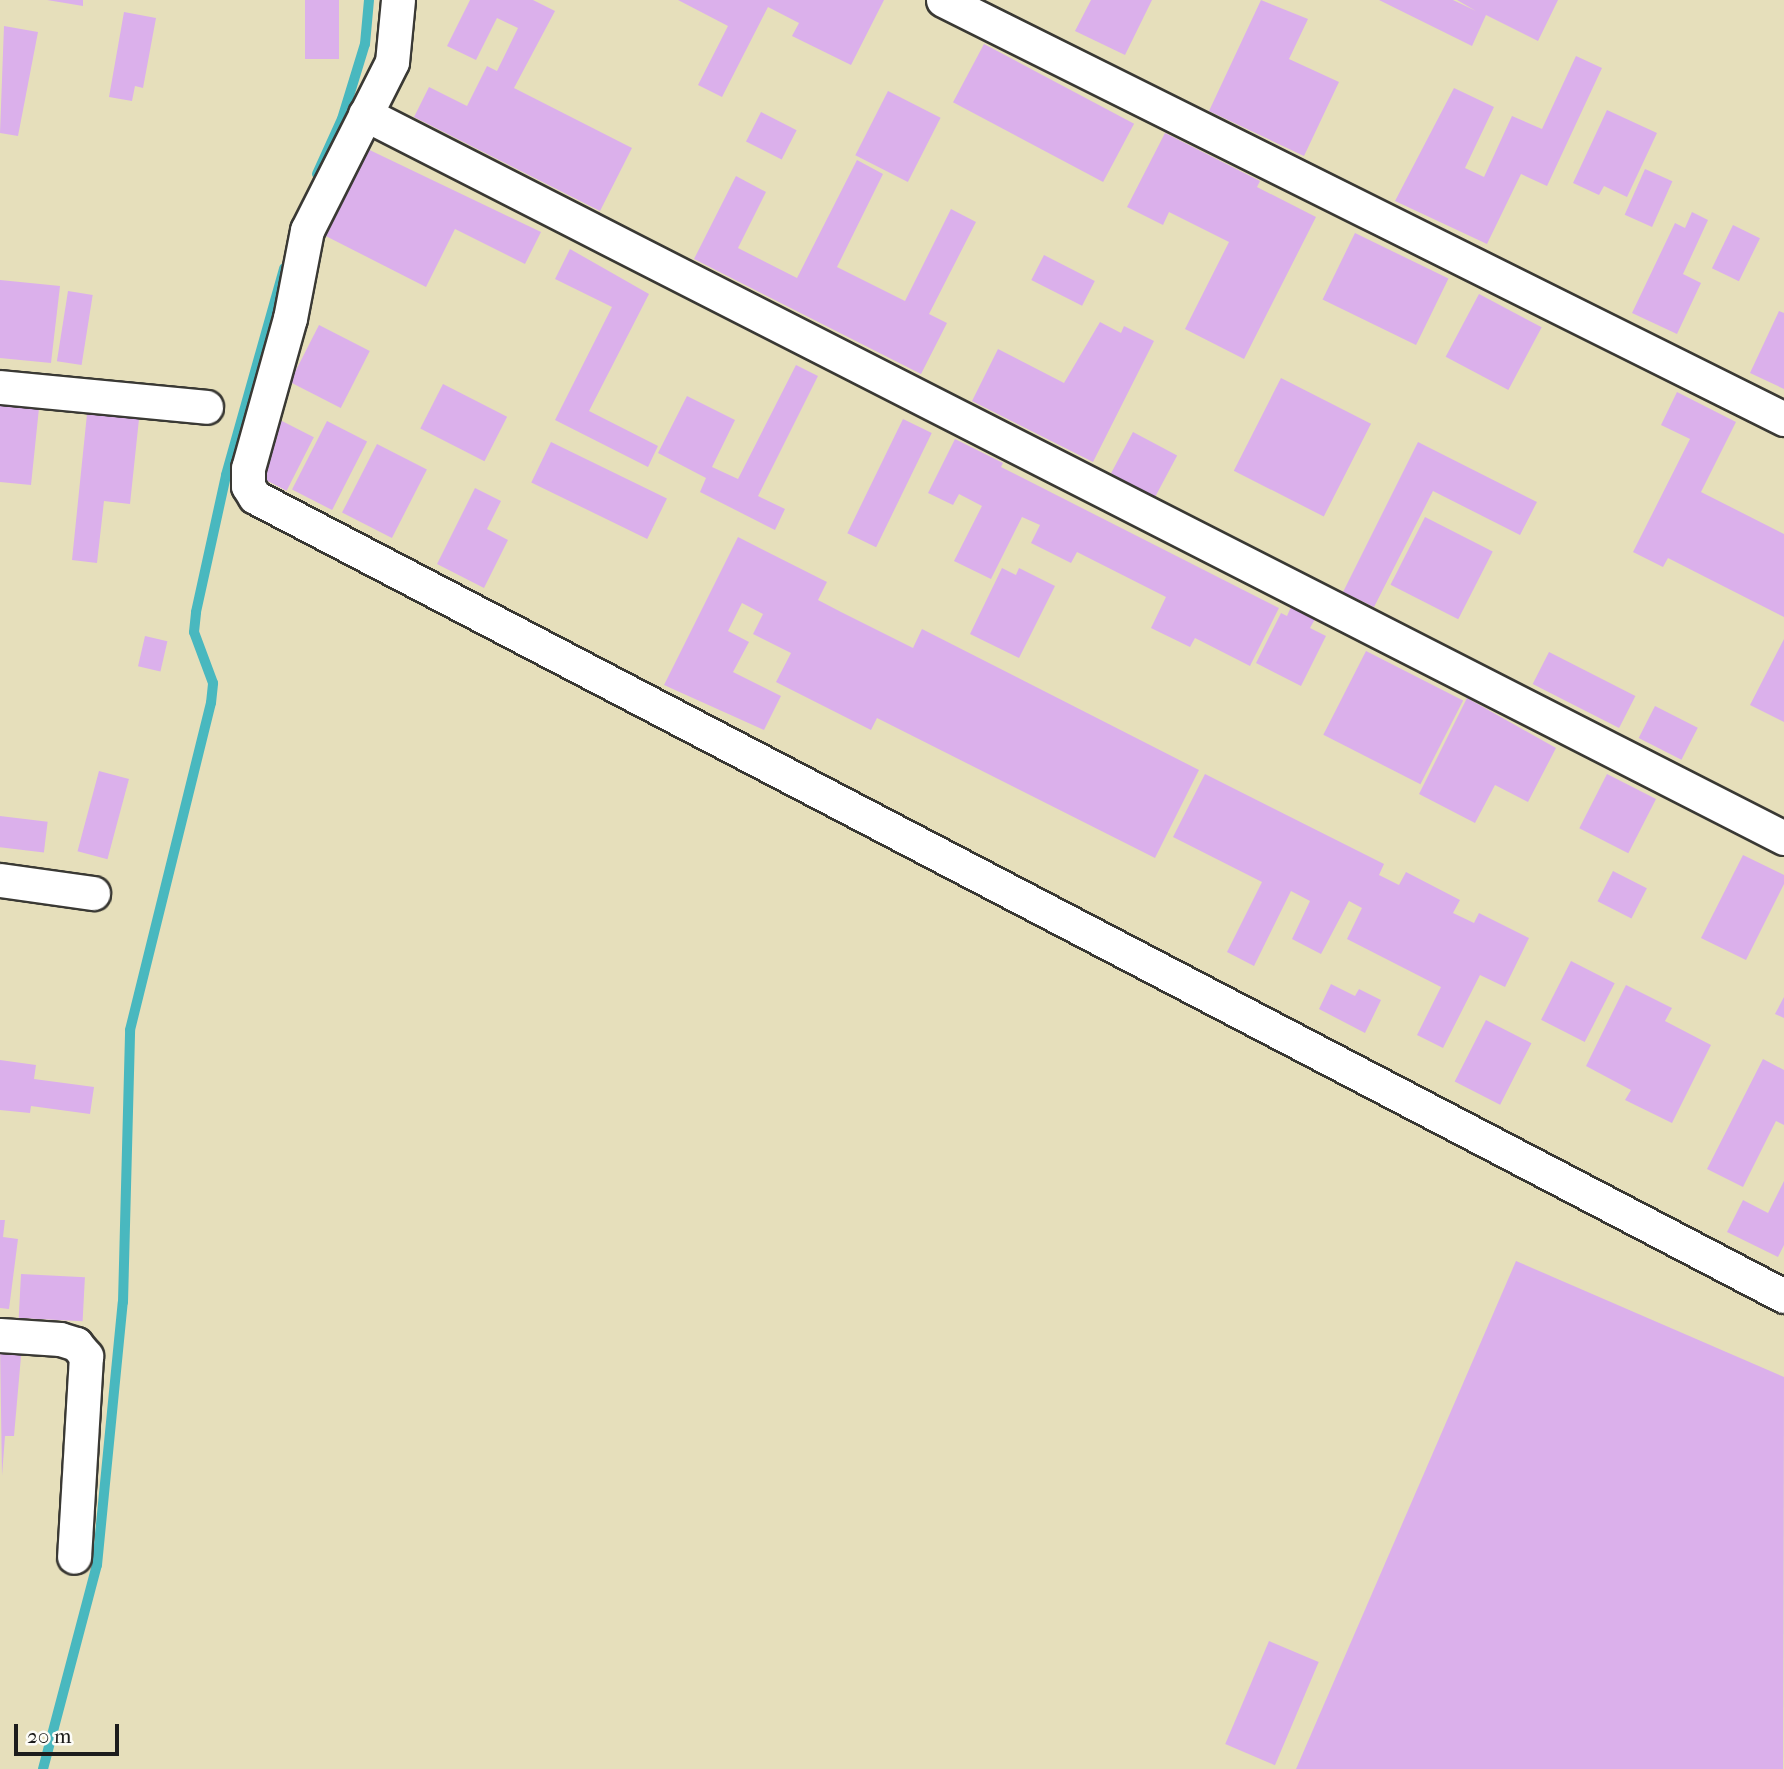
<!DOCTYPE html>
<html>
<head>
<meta charset="utf-8">
<style>
	body { margin:0 }
	#map { position:relative; width:1784px; height:1769px; overflow:hidden; background:#e6dfbb; font-family:"IM FELL French Canon",serif }
	div>[style] { position:absolute }
	[style*='--x'] { left:calc(var(--x)*1px); top:calc(var(--y)*1px); width:calc(var(--w)*1px); rotate:calc(var(--a)*1deg) }
	.stream>* { height:10px; margin:-5px; padding:0 5px; transform-origin:5px; border-radius:5px; background:#49b8bf }
	.building>* { inset:0; background:#dbb0eb; transform-origin:0 0 }
	.roads { filter:drop-shadow(2px 0 #3a3934) drop-shadow(-2px 0 #3a3934) drop-shadow(0 2px #3a3934) drop-shadow(0 -2px #3a3934) }
	.minor>* { height:33px; margin:-16.5px; padding:0 16.5px; transform-origin:16.5px; border-radius:16.5px; background:#fff }
	span { translate:-50% -50%; white-space:nowrap; text-align:center; line-height:1.15; -webkit-text-stroke:7px #fdfcf7; paint-order:stroke }
	.scale { position:absolute; left:14px; top:1724px; width:105px; height:32px; box-sizing:border-box; border:4px solid #1c1c1c; border-top:0; padding-left:9px; font-size:21px; line-height:24px; white-space:nowrap; color:#1c1c1c; -webkit-text-stroke:5px #fdfcf7; paint-order:stroke }
</style>
</head>
<body>
<div id="map">
	<div class="stream">
		<div style="--x:317;--y:174;--w:60;--a:-65.6"></div>
		<div style="--x:342;--y:119;--w:78;--a:-73"></div>
		<div style="--x:365;--y:44;--w:44;--a:-84.8"></div>
		<div style="--x:43;--y:1769;--w:211;--a:-75.2"></div>
		<div style="--x:97;--y:1565;--w:264;--a:-84.4"></div>
		<div style="--x:123;--y:1302;--w:272;--a:-88.5"></div>
		<div style="--x:130;--y:1030;--w:337;--a:-76.1"></div>
		<div style="--x:211;--y:703;--w:20;--a:-84"></div>
		<div style="--x:213;--y:683;--w:54;--a:-110.4"></div>
		<div style="--x:194;--y:632;--w:20;--a:-84"></div>
		<div style="--x:196;--y:612;--w:140;--a:-77.6"></div>
		<div style="--x:226;--y:475;--w:215;--a:-74.3"></div>
	</div>
	<div class="building">
		<div style="clip-path:polygon(47px 0,83px 0,83px 6px)"></div>
		<div style="left:305px;top:0;width:34px;height:59px"></div>
		<div style="clip-path:polygon(470px 0,533px 0,555px 11px,514px 88px,632px 148px,600px 211px,414px 117px,429px 87px,467px 106px,487px 66px,497px 71px,518px 28px,497px 18px,476px 60px,447px 46px)"></div>
		<div style="clip-path:polygon(678px 0,884px 0,851px 65px,792px 36px,799px 23px,768px 7px,722px 97px,698px 85px,728px 26px)"></div>
		<div style="clip-path:polygon(1091px 0,1152px 0,1125px 55px,1075px 31px)"></div>
		<div style="clip-path:polygon(1261px 0,1308px 19px,1289px 59px,1339px 82px,1304px 156px,1209px 111px)"></div>
		<div style="clip-path:polygon(1379px 0,1453px 0,1476px 11px,1457px 0,1558px 0,1538px 41px,1486px 15px,1472px 46px)"></div>
		<div style="clip-path:polygon(124px 12px,156px 18px,143px 88px,135px 86px,132px 101px,109px 97px)"></div>
		<div style="clip-path:polygon(4px 26px,38px 32px,18px 136px,0 133px)"></div>
		<div style="left:984px;top:44px;width:170px;height:66px;rotate:28deg"></div>
		<div style="clip-path:polygon(1576px 56px,1602px 68px,1547px 186px,1521px 174px,1487px 244px,1395px 201px,1454px 88px,1494px 107px,1465px 168px,1484px 177px,1512px 116px,1542px 129px)"></div>
		<div style="left:888px;top:91px;width:59px;height:72px;rotate:27deg"></div>
		<div style="clip-path:polygon(1607px 110px,1657px 133px,1627px 197px,1604px 186px,1599px 195px,1573px 183px)"></div>
		<div style="left:761px;top:112px;width:40px;height:33px;rotate:27deg"></div>
		<div style="clip-path:polygon(1165px 133px,1260px 181px,1257px 187px,1316px 217px,1244px 359px,1185px 329px,1229px 242px,1169px 212px,1163px 225px,1127px 207px)"></div>
		<div style="clip-path:polygon(355px 143px,541px 232px,525px 264px,455px 229px,426px 287px,312px 229px)"></div>
		<div style="clip-path:polygon(857px 160px,883px 174px,837px 267px,905px 301px,951px 209px,976px 222px,929px 314px,947px 323px,921px 374px,694px 259px,736px 176px,766px 192px,738px 248px,797px 278px)"></div>
		<div style="left:1645px;top:169px;width:30px;height:50px;rotate:24deg"></div>
		<div style="clip-path:polygon(1692px 212px,1708px 220px,1683px 274px,1701px 283px,1677px 334px,1632px 313px,1675px 223px,1685px 228px)"></div>
		<div style="left:1733px;top:225px;width:30px;height:48px;rotate:26deg"></div>
		<div style="left:1355px;top:233px;width:104px;height:74px;rotate:26deg"></div>
		<div style="clip-path:polygon(570px 249px,649px 294px,589px 411px,658px 446px,648px 467px,555px 420px,612px 307px,555px 279px)"></div>
		<div style="left:1044px;top:255px;width:57px;height:28px;rotate:27deg"></div>
		<div style="clip-path:polygon(0 280px,60px 286px,51px 363px,0 358px)"></div>
		<div style="left:68px;top:291px;width:25px;height:71px;rotate:9deg"></div>
		<div style="left:1479px;top:294px;width:71px;height:71px;rotate:28deg"></div>
		<div style="clip-path:polygon(1779px 311px,1784px 313px,1784px 389px,1750px 373px)"></div>
		<div style="clip-path:polygon(1100px 322px,1121px 333px,1124px 326px,1154px 341px,1093px 462px,972px 401px,998px 349px,1064px 383px)"></div>
		<div style="left:319px;top:325px;width:57px;height:64px;rotate:27deg"></div>
		<div style="clip-path:polygon(796px 365px,818px 376px,758px 496px,785px 509px,775px 530px,700px 492px,706px 478px,658px 453px,687px 396px,735px 420px,712px 467px,738px 479px)"></div>
		<div style="left:1281px;top:378px;width:101px;height:104px;rotate:27deg"></div>
		<div style="left:443px;top:384px;width:72px;height:50px;rotate:27deg"></div>
		<div style="clip-path:polygon(1677px 392px,1736px 422px,1701px 492px,1784px 534px,1784px 617px,1668px 558px,1663px 567px,1633px 552px,1690px 439px,1661px 425px)"></div>
		<div style="clip-path:polygon(0 404px,39px 408px,31px 485px,0 482px)"></div>
		<div style="clip-path:polygon(87px 414px,139px 419px,130px 504px,104px 501px,97px 563px,72px 560px)"></div>
		<div style="left:903px;top:419px;width:32px;height:127px;rotate:26deg"></div>
		<div style="left:280px;top:420px;width:38px;height:60px;rotate:27deg"></div>
		<div style="left:327px;top:421px;width:45px;height:77px;rotate:27deg"></div>
		<div style="left:1133px;top:432px;width:50px;height:47px;rotate:28deg"></div>
		<div style="clip-path:polygon(955px 439px,1003px 463px,1001px 467px,1279px 608px,1250px 666px,1195px 638px,1190px 647px,1151px 628px,1166px 597px,1077px 552px,1071px 563px,1031px 543px,1040px 525px,1022px 517px,991px 579px,954px 561px,982px 506px,959px 494px,953px 505px,928px 493px)"></div>
		<div style="left:551px;top:442px;width:129px;height:45px;rotate:26deg"></div>
		<div style="clip-path:polygon(1418px 442px,1537px 502px,1520px 535px,1433px 491px,1374px 607px,1343px 592px)"></div>
		<div style="left:377px;top:444px;width:56px;height:77px;rotate:27deg"></div>
		<div style="clip-path:polygon(475px 488px,501px 501px,487px 529px,508px 540px,484px 588px,437px 564px)"></div>
		<div style="left:1425px;top:517px;width:76px;height:76px;rotate:27deg"></div>
		<div style="clip-path:polygon(738px 537px,827px 582px,818px 600px,841px 612px,913px 648px,922px 629px,1199px 770px,1155px 858px,877px 718px,871px 730px,776px 682px,791px 653px,753px 634px,763px 614px,742px 603px,728px 631px,749px 642px,733px 672px,781px 696px,764px 730px,664px 685px)"></div>
		<div style="clip-path:polygon(1002px 568px,1016px 575px,1019px 568px,1055px 586px,1019px 658px,970px 634px)"></div>
		<div style="clip-path:polygon(1291px 607px,1315px 619px,1310px 628px,1326px 636px,1301px 686px,1256px 663px,1281px 613px,1287px 616px)"></div>
		<div style="left:145px;top:636px;width:23px;height:31px;rotate:13deg"></div>
		<div style="clip-path:polygon(1784px 639px,1784px 722px,1750px 705px)"></div>
		<div style="left:1366px;top:651px;width:109px;height:94px;rotate:27deg"></div>
		<div style="left:1549px;top:652px;width:97px;height:36px;rotate:27deg"></div>
		<div style="clip-path:polygon(1467px 698px,1556px 748px,1528px 802px,1495px 785px,1475px 823px,1419px 794px)"></div>
		<div style="left:1655px;top:706px;width:48px;height:36px;rotate:27deg"></div>
		<div style="left:99px;top:771px;width:31px;height:83px;rotate:15deg"></div>
		<div style="clip-path:polygon(1205px 774px,1384px 864px,1379px 875px,1399px 885px,1406px 872px,1460px 900px,1453px 913px,1474px 923px,1479px 913px,1529px 938px,1505px 987px,1480px 975px,1443px 1048px,1417px 1035px,1441px 987px,1347px 939px,1362px 908px,1349px 901px,1321px 954px,1292px 939px,1310px 901px,1291px 891px,1254px 966px,1227px 952px,1262px 882px,1173px 837px)"></div>
		<div style="left:1607px;top:774px;width:55px;height:61px;rotate:27deg"></div>
		<div style="left:0;top:816px;width:48px;height:31px;rotate:7deg"></div>
		<div style="clip-path:polygon(1743px 855px,1784px 875px,1784px 884px,1746px 960px,1701px 938px)"></div>
		<div style="left:1613px;top:871px;width:38px;height:34px;rotate:27deg"></div>
		<div style="left:1571px;top:961px;width:49px;height:66px;rotate:27deg"></div>
		<div style="clip-path:polygon(1331px 984px,1355px 996px,1359px 989px,1381px 1000px,1365px 1033px,1319px 1009px)"></div>
		<div style="clip-path:polygon(1626px 985px,1672px 1008px,1665px 1021px,1711px 1045px,1672px 1123px,1625px 1100px,1631px 1090px,1586px 1066px)"></div>
		<div style="clip-path:polygon(1784px 997px,1784px 1018px,1775px 1014px)"></div>
		<div style="left:1486px;top:1020px;width:51px;height:69px;rotate:27deg"></div>
		<div style="clip-path:polygon(1763px 1059px,1784px 1070px,1784px 1125px,1776px 1121px,1743px 1187px,1707px 1169px)"></div>
		<div style="clip-path:polygon(0 1060px,36px 1065px,34px 1079px,94px 1087px,90px 1114px,31px 1106px,30px 1113px,0 1110px)"></div>
		<div style="clip-path:polygon(1784px 1181px,1784px 1245px,1778px 1257px,1727px 1232px,1743px 1200px,1768px 1213px)"></div>
		<div style="clip-path:polygon(0 1220px,5px 1220px,3px 1237px,18px 1239px,9px 1309px,0 1308px)"></div>
		<div style="clip-path:polygon(1516px 1261px,1784px 1377px,1783px 1769px,1296px 1769px)"></div>
		<div style="left:21px;top:1274px;width:64px;height:44px;rotate:3deg"></div>
		<div style="clip-path:polygon(0 1343px,22px 1345px,14px 1436px,5px 1436px,2px 1476px)"></div>
		<div style="left:1269px;top:1641px;width:54px;height:112px;rotate:23deg"></div>
	</div>
	<div class="roads">
		<div class="minor">
			<div style="--x:398;--y:0;--w:62;--a:95.5"></div>
			<div style="--x:392;--y:62;--w:188;--a:116.8"></div>
			<div style="--x:307;--y:230;--w:90;--a:100.9"></div>
			<div style="--x:290;--y:318;--w:156;--a:105.6"></div>
			<div style="--x:248;--y:468;--w:18;--a:90"></div>
			<div style="--x:248;--y:486;--w:13;--a:58"></div>
			<div style="--x:255;--y:497;--w:1725;--a:27.59"></div>
			<div style="--x:943;--y:0;--w:940;--a:26.48"></div>
			<div style="--x:365;--y:114;--w:1593;--a:27.03"></div>
			<div style="--x:0;--y:387;--w:207;--a:5.5"></div>
			<div style="--x:0;--y:880;--w:94;--a:8"></div>
			<div style="--x:0;--y:1335;--w:60;--a:3.8"></div>
			<div style="--x:60;--y:1339;--w:17;--a:17"></div>
			<div style="--x:76;--y:1344;--w:16;--a:50"></div>
			<div style="--x:86;--y:1356;--w:201;--a:93.4"></div>
		</div>
	</div>
	<div class="scale">20 m</div>
</div>
</body>
</html>
